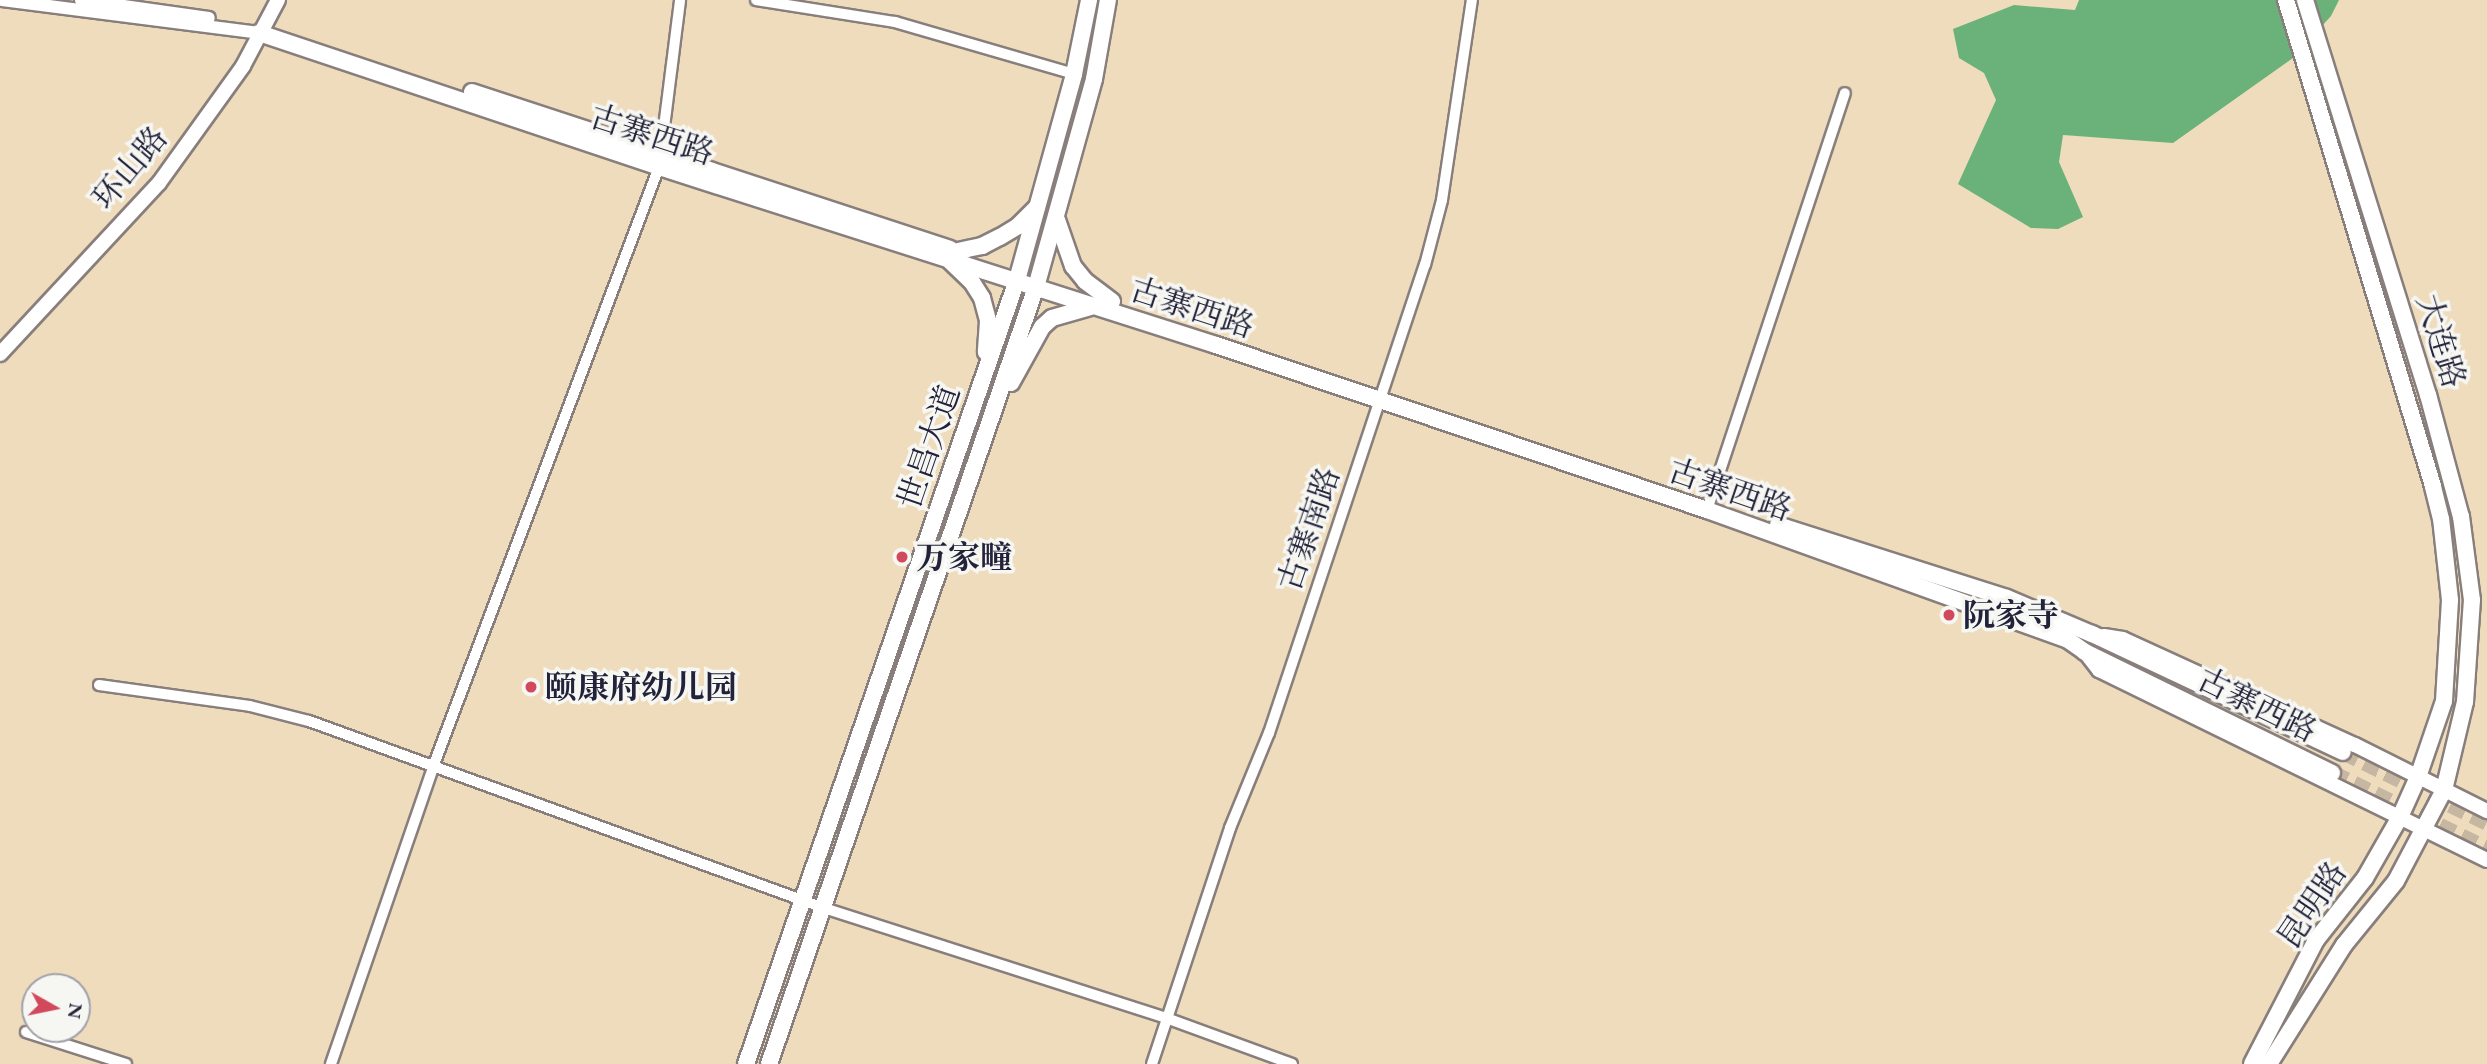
<!DOCTYPE html>
<html>
<head>
<meta charset="utf-8">
<style>
	body { margin:0 }
	#map { position:relative; width:2487px; height:1064px; overflow:hidden; background:#efdcbc; font-family:"EB Garamond","Noto Serif SC",serif }
	div>[style] { position:absolute }
	[style*='--x'] { left:calc(var(--x)*1px); top:calc(var(--y)*1px); width:calc(var(--w)*1px); rotate:calc(var(--a)*1deg) }
	.forest>* { inset:0; background:#6ab279 }
	.primary-tunnel>* { height:16px; margin-top:-8px; transform-origin:0; background:repeating-linear-gradient(90deg,#c6b7a2 0 16px,transparent 0 24px) }
	.roads { filter:drop-shadow(2px 0 #887f7c) drop-shadow(-2px 0 #887f7c) drop-shadow(0 2px #887f7c) drop-shadow(0 -2px #887f7c) }
	.minor>* { height:10px; margin:-5px; padding:0 5px; transform-origin:5px; border-radius:5px; background:#fff }
	.tertiary>* { height:12px; margin:-6px; padding:0 6px; transform-origin:6px; border-radius:6px; background:#fff }
	.secondary>* { height:14px; margin:-7px; padding:0 7px; transform-origin:7px; border-radius:7px; background:#fff }
	.primary>* { height:16px; margin:-8px; padding:0 8px; transform-origin:8px; border-radius:8px; background:#fff }
	.dots>* { width:19px; height:19px; translate:-50% -50%; box-sizing:border-box; border:4px solid #f6f6f2; border-radius:50% }
	span { translate:-50% -50%; white-space:nowrap; text-align:center; line-height:1.15; -webkit-text-stroke:7px #f6f6f2; paint-order:stroke }
	.street-label { font-size:32px; color:#22223b }
	.poi-label { font-size:32px; color:#22223b; font-weight:700 }
	.left { translate:0 -50%; text-align:left }
	.north { position:absolute; left:21px; top:973px; width:70px; height:70px; box-sizing:border-box; background:#f6f6f2; border:2px solid #a1a1a9; border-radius:50%; rotate:99deg; font-size:19px; font-weight:700; line-height:28px; text-align:center; color:#22223b }
	.north::after { content:''; display:block; margin:auto; width:24px; height:32px; background:#d1495b; clip-path:polygon(50% 0,100% 100%,50% 72%,0 100%) }
</style>
</head>
<body>
<div id="map">
	<div class="forest">
		<div style="clip-path:polygon(2079px 0,2339px 0,2331px 16px,2293px 58px,2173px 143px,2063px 135px,2059px 162px,2083px 217px,2058px 229px,2031px 228px,1958px 184px,1996px 100px,1984px 73px,1959px 58px,1953px 29px,2014px 5px,2075px 10px)"></div>
	</div>
	<div class="primary-tunnel">
		<div style="--x:2343;--y:752;--w:161;--a:26.2"></div>
		<div style="--x:2332;--y:773;--w:173;--a:26.1"></div>
	</div>
	<div class="roads">
		<div class="minor">
			<div style="--x:756;--y:0;--w:141;--a:9"></div>
			<div style="--x:895;--y:22;--w:186;--a:16.2"></div>
			<div style="--x:1707;--y:510;--w:439;--a:-71.7"></div>
			<div style="--x:99;--y:685;--w:152;--a:7.9"></div>
			<div style="--x:250;--y:706;--w:61;--a:14.3"></div>
			<div style="--x:309;--y:721;--w:548;--a:19.96"></div>
			<div style="--x:824;--y:908;--w:362;--a:17.8"></div>
			<div style="--x:1169;--y:1019;--w:131;--a:20.1"></div>
			<div style="--x:26;--y:1032;--w:105;--a:17.7"></div>
			<div style="--x:331;--y:1064;--w:314;--a:-71"></div>
			<div style="--x:433;--y:767;--w:641;--a:-69.36"></div>
			<div style="--x:659;--y:167;--w:168;--a:-82.8"></div>
			<div style="--x:1152;--y:1064;--w:249;--a:-71.7"></div>
			<div style="--x:1230;--y:828;--w:103;--a:-67.7"></div>
			<div style="--x:1269;--y:733;--w:493;--a:-71.6"></div>
			<div style="--x:1425;--y:265;--w:67;--a:-75.3"></div>
			<div style="--x:1442;--y:200;--w:202;--a:-81.5"></div>
		</div>
		<div class="tertiary">
			<div style="--x:2;--y:0;--w:259;--a:7.3"></div>
			<div style="--x:81;--y:0;--w:129;--a:8"></div>
		</div>
		<div class="secondary">
			<div style="--x:0;--y:354;--w:233;--a:-47.1"></div>
			<div style="--x:159;--y:183;--w:144;--a:-54.3"></div>
			<div style="--x:243;--y:66;--w:75;--a:-62.1"></div>
			<div style="--x:2104;--y:636;--w:19;--a:9"></div>
			<div style="--x:2123;--y:639;--w:255;--a:24.6"></div>
			<div style="--x:2355;--y:745;--w:148;--a:26.6"></div>
			<div style="--x:2085;--y:652;--w:23;--a:52"></div>
			<div style="--x:2099;--y:670;--w:432;--a:26.1"></div>
		</div>
		<div class="primary">
			<div style="--x:259;--y:33;--w:422;--a:18.5"></div>
			<div style="--x:659;--y:167;--w:585;--a:17.72"></div>
			<div style="--x:1216;--y:345;--w:518;--a:18.57"></div>
			<div style="--x:1707;--y:510;--w:384;--a:19.8"></div>
			<div style="--x:2068;--y:640;--w:21;--a:35"></div>
			<div style="--x:2085;--y:652;--w:275;--a:26.1"></div>
			<div style="--x:472;--y:92;--w:503;--a:18.18"></div>
			<div style="--x:1057;--y:220;--w:49;--a:70.8"></div>
			<div style="--x:1073;--y:266;--w:19;--a:51"></div>
			<div style="--x:1085;--y:281;--w:34;--a:37"></div>
			<div style="--x:958;--y:251;--w:25;--a:-12"></div>
			<div style="--x:982;--y:246;--w:20;--a:-27"></div>
			<div style="--x:1000;--y:237;--w:21;--a:-31"></div>
			<div style="--x:1018;--y:226;--w:27;--a:-45"></div>
			<div style="--x:950;--y:261;--w:30;--a:44"></div>
			<div style="--x:972;--y:282;--w:19;--a:58"></div>
			<div style="--x:982;--y:298;--w:24;--a:75"></div>
			<div style="--x:988;--y:321;--w:31;--a:94"></div>
			<div style="--x:1011;--y:383;--w:64;--a:-61"></div>
			<div style="--x:1042;--y:327;--w:13;--a:-42"></div>
			<div style="--x:1052;--y:318;--w:40;--a:-16"></div>
			<div style="--x:1778;--y:525;--w:240;--a:17.7"></div>
			<div style="--x:2007;--y:598;--w:92;--a:23"></div>
			<div style="--x:2092;--y:634;--w:277;--a:25.2"></div>
			<div style="--x:746;--y:1064;--w:830;--a:-70.93"></div>
			<div style="--x:1017;--y:280;--w:214;--a:-74.5"></div>
			<div style="--x:1074;--y:74;--w:76;--a:-78.5"></div>
			<div style="--x:769;--y:1064;--w:822;--a:-71.04"></div>
			<div style="--x:1036;--y:287;--w:216;--a:-74.4"></div>
			<div style="--x:1094;--y:79;--w:80;--a:-80"></div>
			<div style="--x:2252;--y:1064;--w:140;--a:-62.7"></div>
			<div style="--x:2316;--y:940;--w:79;--a:-51.7"></div>
			<div style="--x:2365;--y:878;--w:70;--a:-60.2"></div>
			<div style="--x:2400;--y:817;--w:44;--a:-65.8"></div>
			<div style="--x:2418;--y:777;--w:80;--a:-71.1"></div>
			<div style="--x:2444;--y:701;--w:101;--a:-86.6"></div>
			<div style="--x:2450;--y:600;--w:81;--a:-96.3"></div>
			<div style="--x:2441;--y:519;--w:34;--a:-104"></div>
			<div style="--x:2433;--y:486;--w:508;--a:-106.83"></div>
			<div style="--x:2269;--y:1064;--w:141;--a:-57.8"></div>
			<div style="--x:2344;--y:945;--w:82;--a:-50.9"></div>
			<div style="--x:2396;--y:881;--w:103;--a:-62.2"></div>
			<div style="--x:2444;--y:790;--w:90;--a:-76.6"></div>
			<div style="--x:2465;--y:702;--w:102;--a:-86.1"></div>
			<div style="--x:2472;--y:600;--w:84;--a:-97.5"></div>
			<div style="--x:2461;--y:517;--w:126;--a:-105.1"></div>
			<div style="--x:2428;--y:395;--w:414;--a:-107.3"></div>
		</div>
	</div>
	<div class="dots">
		<div style="left:902px;top:557px;background:#d1495b"></div>
		<div style="left:1949px;top:615px;background:#d1495b"></div>
		<div style="left:531px;top:687px;background:#d1495b"></div>
	</div>
	<div class="street-label">
		<span style="left:652px;top:135px;rotate:18deg">古寨西路</span>
		<span style="left:130px;top:168px;rotate:-50deg">环山路</span>
		<span style="left:1192px;top:308px;rotate:18deg">古寨西路</span>
		<span style="left:2441px;top:341px;rotate:73deg">大连路</span>
		<span style="left:929px;top:447px;rotate:-71deg">世昌大道</span>
		<span style="left:1730px;top:490px;rotate:19deg">古寨西路</span>
		<span style="left:1309px;top:529px;rotate:-71deg">古寨南路</span>
		<span style="left:2257px;top:705px;rotate:26deg">古寨西路</span>
		<span style="left:2312px;top:905px;rotate:-56deg">昆明路</span>
	</div>
	<div class="poi-label">
		<span class="left" style="left:916px;top:557px">万家疃</span>
		<span class="left" style="left:1963px;top:615px">阮家寺</span>
		<span class="left" style="left:545px;top:687px">颐康府幼儿园</span>
	</div>
	<div class="north">N</div>
</div>
</body>
</html>
